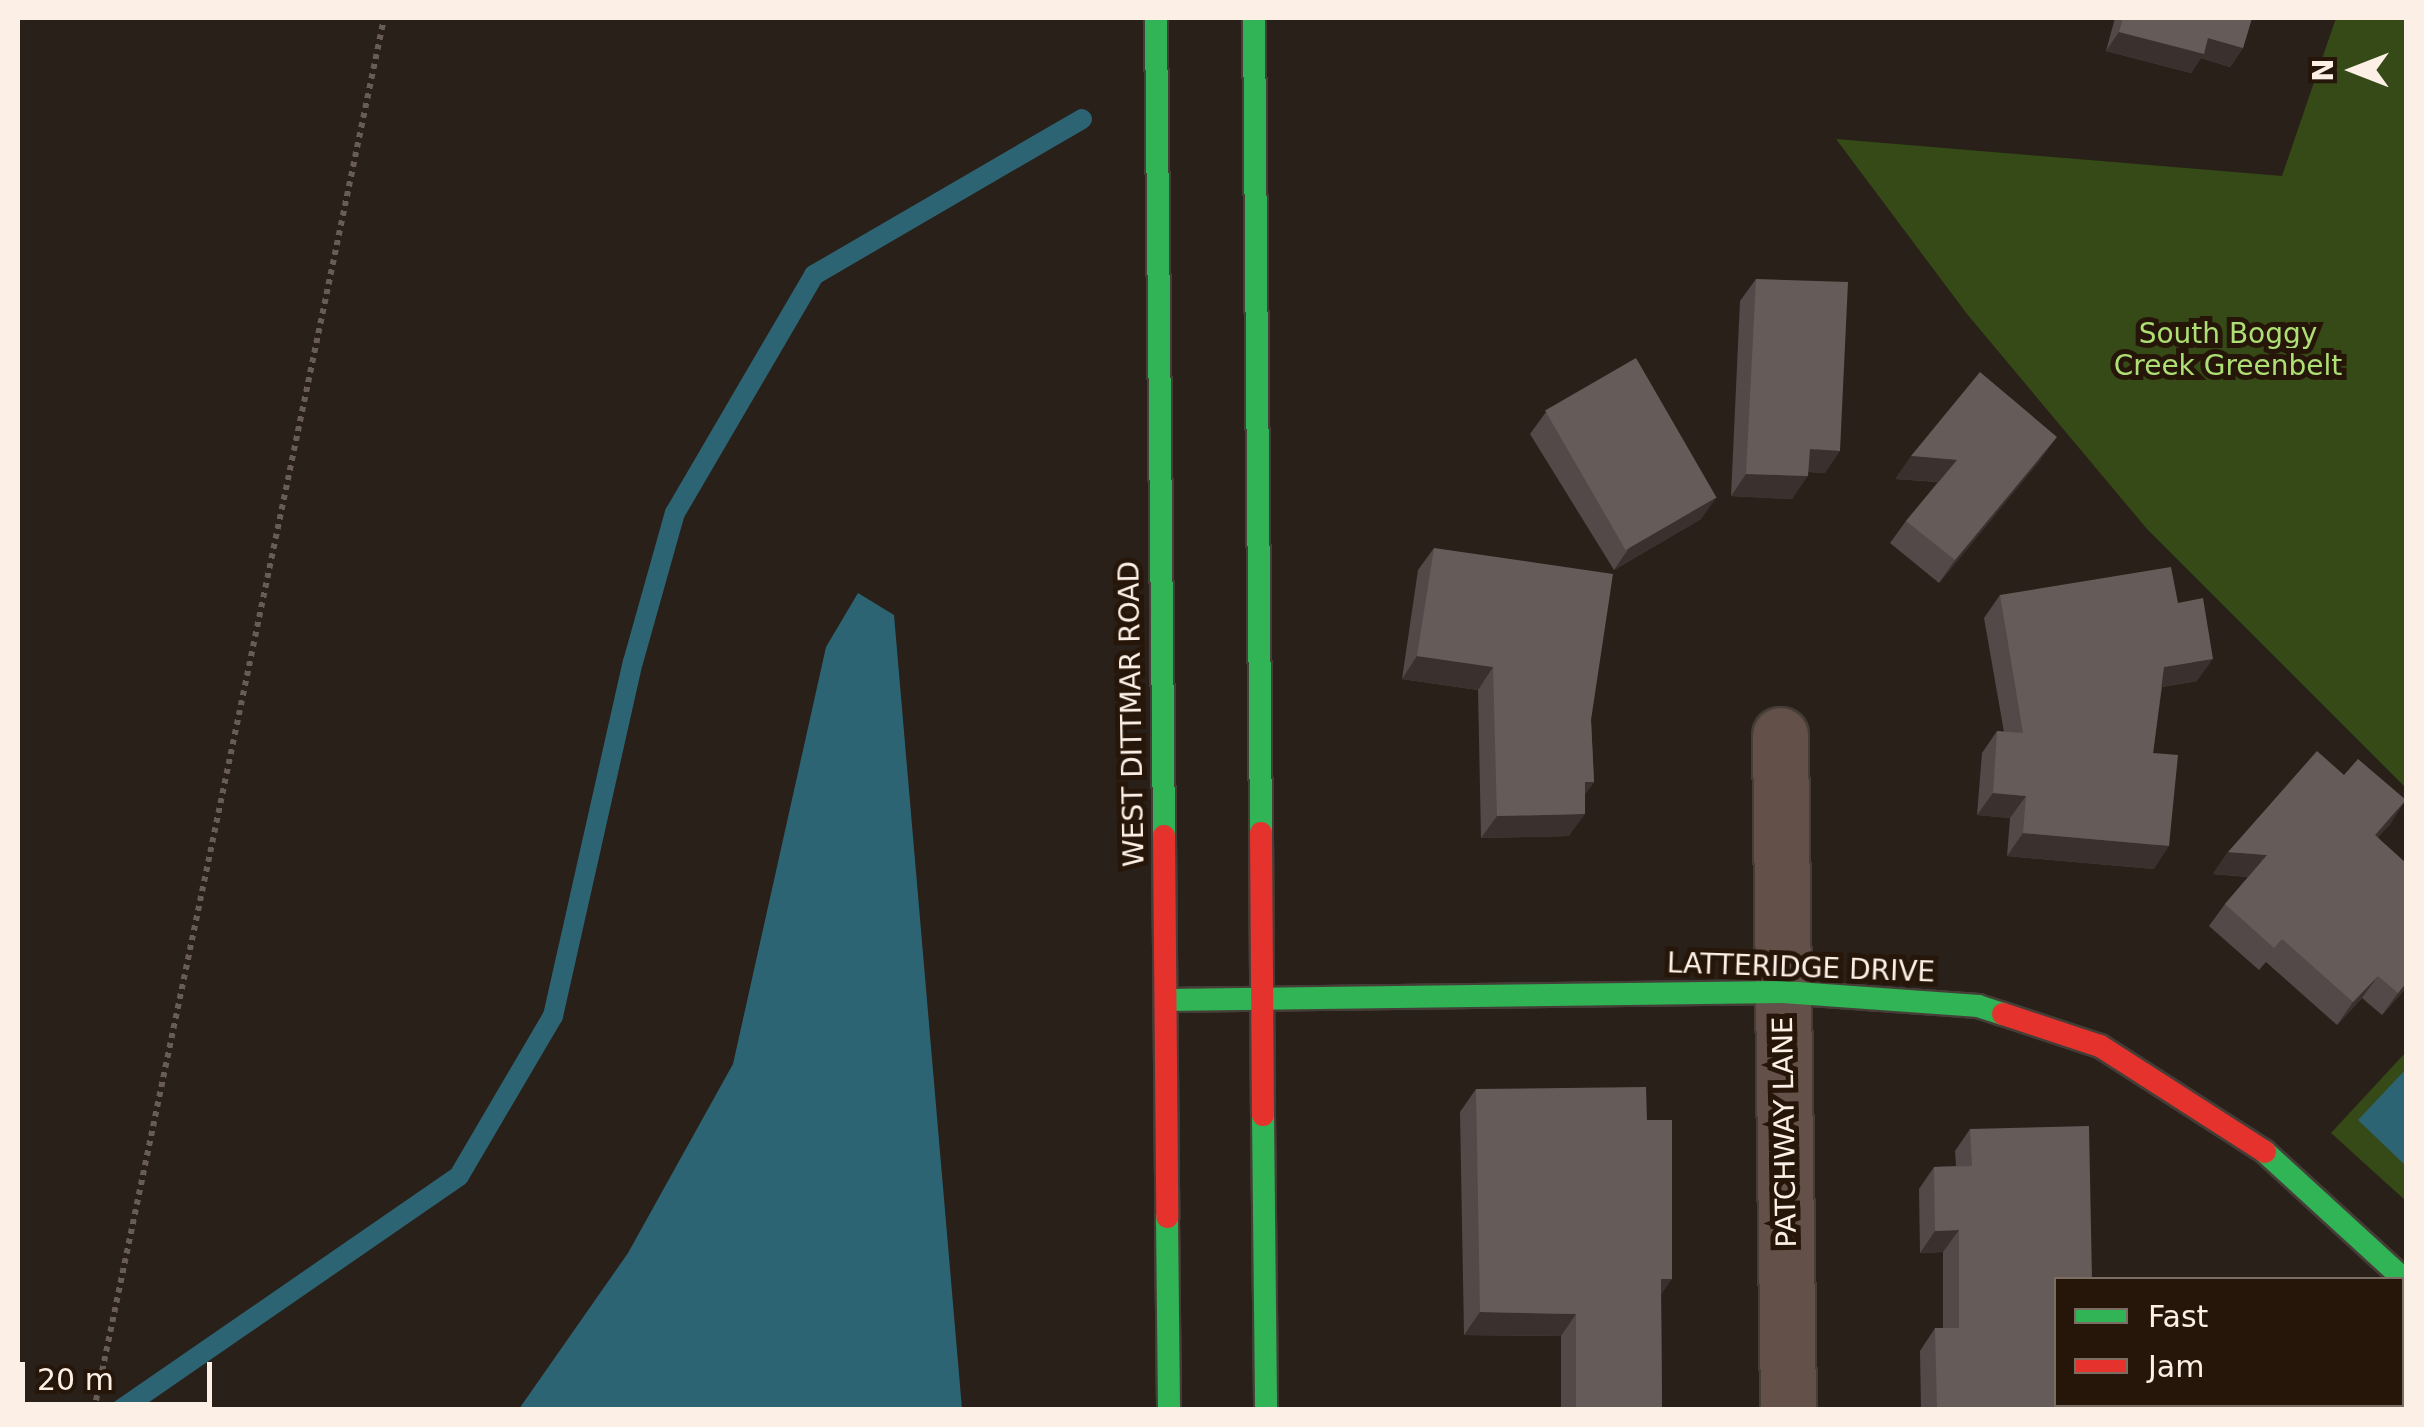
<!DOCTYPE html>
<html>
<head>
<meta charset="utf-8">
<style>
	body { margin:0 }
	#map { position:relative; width:2424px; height:1427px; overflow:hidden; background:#292019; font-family:"DejaVu Sans",sans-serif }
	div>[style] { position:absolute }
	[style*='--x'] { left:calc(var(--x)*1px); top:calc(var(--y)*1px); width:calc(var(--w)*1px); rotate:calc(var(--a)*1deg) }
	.green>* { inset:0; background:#354a16 }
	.water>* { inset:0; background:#2d6474 }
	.stream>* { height:20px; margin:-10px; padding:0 10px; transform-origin:10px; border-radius:10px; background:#2d6474 }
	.path>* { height:6px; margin-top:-3px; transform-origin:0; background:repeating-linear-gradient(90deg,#695c56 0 5px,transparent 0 10px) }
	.roads { filter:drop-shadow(2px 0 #453d37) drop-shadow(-2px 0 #453d37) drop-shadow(0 2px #453d37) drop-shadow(0 -2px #453d37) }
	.street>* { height:55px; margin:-27.5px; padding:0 27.5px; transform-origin:27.5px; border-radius:27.5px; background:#625049 }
	.fast>* { height:22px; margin:-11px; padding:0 11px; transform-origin:11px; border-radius:11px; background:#30b455 }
	.jam>* { height:22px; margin:-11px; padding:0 11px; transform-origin:11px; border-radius:11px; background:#e5322d }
	.wall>* { inset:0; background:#534948 }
	.shaded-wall>* { inset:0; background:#3a312e }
	.building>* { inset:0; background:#655b59; transform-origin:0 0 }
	span { translate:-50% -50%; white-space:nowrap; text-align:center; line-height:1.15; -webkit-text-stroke:10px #261609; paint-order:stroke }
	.park-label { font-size:28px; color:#aedf75 }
	.street-label { font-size:28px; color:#fbefe6 }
	.frame { position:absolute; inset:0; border:20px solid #fbefe6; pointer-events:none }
	.legend { position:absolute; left:2054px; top:1277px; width:350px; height:130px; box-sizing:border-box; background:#261609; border:2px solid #7b6d61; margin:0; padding:12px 18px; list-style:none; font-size:30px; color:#fbefe6 }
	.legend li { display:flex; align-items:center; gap:20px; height:50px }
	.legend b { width:50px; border:2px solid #7b6d61 }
	.north { position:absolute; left:2304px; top:20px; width:100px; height:100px; -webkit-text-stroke:8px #261609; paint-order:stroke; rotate:270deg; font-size:28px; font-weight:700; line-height:40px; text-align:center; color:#fbefe6 }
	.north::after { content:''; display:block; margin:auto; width:35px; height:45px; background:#fbefe6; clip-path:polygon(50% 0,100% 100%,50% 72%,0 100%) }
	.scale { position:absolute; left:20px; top:1362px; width:192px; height:45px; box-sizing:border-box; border:5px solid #fbefe6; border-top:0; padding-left:12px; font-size:30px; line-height:35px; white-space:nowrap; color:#fbefe6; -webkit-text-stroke:8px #261609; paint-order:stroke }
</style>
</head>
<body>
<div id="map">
	<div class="green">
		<div style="clip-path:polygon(2336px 18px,2406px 18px,2406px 788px,2147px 529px,1967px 314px,1836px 139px,2282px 176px)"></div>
		<div style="clip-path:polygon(2406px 1052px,2406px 1201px,2331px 1133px)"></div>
	</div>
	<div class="water">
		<div style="clip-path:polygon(858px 593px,894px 615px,962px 1409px,519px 1409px,628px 1253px,733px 1064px,826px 647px)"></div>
		<div style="clip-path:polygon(2406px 1069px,2406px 1166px,2358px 1120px)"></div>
	</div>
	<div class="stream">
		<div style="--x:120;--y:1410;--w:412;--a:-34.6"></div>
		<div style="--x:459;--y:1176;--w:186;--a:-59.6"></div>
		<div style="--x:553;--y:1016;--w:363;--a:-77.3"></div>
		<div style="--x:633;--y:662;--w:155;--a:-74.3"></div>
		<div style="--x:675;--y:513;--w:276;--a:-59.7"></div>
		<div style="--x:814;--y:275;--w:310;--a:-30.2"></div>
	</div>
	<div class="path">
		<div style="--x:94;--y:1410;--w:1422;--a:-78.23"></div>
	</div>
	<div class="roads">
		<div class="street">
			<div style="--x:1780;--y:735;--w:675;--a:89.32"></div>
		</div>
		<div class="fast">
			<div style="--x:1156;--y:18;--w:818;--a:89.44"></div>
			<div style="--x:1254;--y:18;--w:815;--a:89.51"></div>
			<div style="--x:1166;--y:1000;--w:617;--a:-0.74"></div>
			<div style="--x:1783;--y:992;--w:196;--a:4.1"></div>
			<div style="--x:1978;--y:1006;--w:26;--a:18"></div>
			<div style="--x:1263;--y:1115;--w:295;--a:89.4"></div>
			<div style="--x:2265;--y:1152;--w:191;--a:42.5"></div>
			<div style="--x:1167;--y:1217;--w:193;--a:89.4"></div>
		</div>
		<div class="jam">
			<div style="--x:1261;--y:833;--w:282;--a:89.6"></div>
			<div style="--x:1164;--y:836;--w:381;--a:89.5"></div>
			<div style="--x:2003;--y:1014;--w:102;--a:18.3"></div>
			<div style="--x:2100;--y:1046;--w:196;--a:32.7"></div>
		</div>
	</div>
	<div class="wall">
		<div style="clip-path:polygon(2115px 18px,2252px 18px,2243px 48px,2230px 67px,2201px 58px,2191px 73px,2106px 51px)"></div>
		<div style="clip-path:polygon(1756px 279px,1825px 473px,1808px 472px,1792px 499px,1731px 496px,1740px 301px)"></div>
		<div style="clip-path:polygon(1546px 412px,1701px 519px,1614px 570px,1530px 434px)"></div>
		<div style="clip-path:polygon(2041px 459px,1939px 583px,1890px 543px,1906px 521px,1938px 482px,1895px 479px)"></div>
		<div style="clip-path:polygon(1434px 548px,1591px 720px,1594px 782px,1585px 794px,1569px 836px,1481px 838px,1478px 690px,1402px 679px,1418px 570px)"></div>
		<div style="clip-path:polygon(2000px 595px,2178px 603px,2197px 681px,2162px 687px,2153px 753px,2154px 869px,2007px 856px,2010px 818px,1977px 815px,1982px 753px,1997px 731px,2004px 732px,1984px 618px)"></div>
		<div style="clip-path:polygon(2391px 823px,2378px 837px,2406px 988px,2382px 1015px,2362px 998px,2337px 1025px,2266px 962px,2259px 970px,2209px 926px,2225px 904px,2248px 877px,2213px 874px,2228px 852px)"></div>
		<div style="clip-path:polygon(1476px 1089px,1647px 1120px,1661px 1295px,1662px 1410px,1561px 1410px,1561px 1336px,1464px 1335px,1460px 1112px)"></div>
		<div style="clip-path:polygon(1970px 1129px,2056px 1404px,2406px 1410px,1921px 1410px,1920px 1351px,1935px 1328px,1943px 1328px,1943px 1252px,1920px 1253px,1919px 1189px,1934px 1167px,1956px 1166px,1955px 1151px)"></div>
	</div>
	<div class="shaded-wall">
		<div style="clip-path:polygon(2119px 32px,2208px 38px,2243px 48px,2230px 67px,2201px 58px,2191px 73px,2106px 51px)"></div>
		<div style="clip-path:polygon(2057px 437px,2041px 459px,1939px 583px,1955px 560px)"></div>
		<div style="clip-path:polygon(1810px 449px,1840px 451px,1825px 473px,1795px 471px)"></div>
		<div style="clip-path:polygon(1911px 456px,1957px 460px,1941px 482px,1895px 479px)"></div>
		<div style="clip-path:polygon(1746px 474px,1808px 476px,1792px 499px,1731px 496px)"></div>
		<div style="clip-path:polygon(1717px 497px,1701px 519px,1614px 570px,1629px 548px)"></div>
		<div style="clip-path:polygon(1417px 656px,1493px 667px,1478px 690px,1402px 679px)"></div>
		<div style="clip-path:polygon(2213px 659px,2197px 681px,2149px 689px,2164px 667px)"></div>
		<div style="clip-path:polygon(1585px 782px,1594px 782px,1578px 804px)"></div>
		<div style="clip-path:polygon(1993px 793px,2026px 796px,2010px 818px,1977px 815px)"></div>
		<div style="clip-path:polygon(2406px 800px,2391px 823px,2360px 857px,2375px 835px)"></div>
		<div style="clip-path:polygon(1585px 814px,1569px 836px,1481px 838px,1497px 816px)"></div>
		<div style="clip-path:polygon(2023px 833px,2169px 846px,2154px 869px,2007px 856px)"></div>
		<div style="clip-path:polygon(2228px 852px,2267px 855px,2251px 877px,2213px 874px)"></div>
		<div style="clip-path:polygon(2378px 976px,2362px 998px,2337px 1025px,2353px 1002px)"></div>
		<div style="clip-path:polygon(2406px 983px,2406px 988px,2382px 1015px,2398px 993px)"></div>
		<div style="clip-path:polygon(1959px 1230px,1943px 1252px,1920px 1253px,1935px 1231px)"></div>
		<div style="clip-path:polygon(1661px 1279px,1672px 1279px,1656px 1302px)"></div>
		<div style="clip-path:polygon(1480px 1312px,1576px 1314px,1561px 1336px,1464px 1335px)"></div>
	</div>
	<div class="building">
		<div style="clip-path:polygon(2123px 18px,2252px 18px,2243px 48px,2208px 38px,2204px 54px,2119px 32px)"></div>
		<div style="clip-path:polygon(1756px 279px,1848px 282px,1840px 451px,1810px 449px,1808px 476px,1746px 474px)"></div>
		<div style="left:1636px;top:358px;width:161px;height:105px;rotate:60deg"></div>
		<div style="clip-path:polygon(1980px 372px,2057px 437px,1955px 560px,1906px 521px,1957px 460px,1911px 456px)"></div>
		<div style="clip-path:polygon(1434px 548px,1613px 574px,1591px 720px,1594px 782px,1585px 782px,1585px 814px,1497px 816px,1493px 667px,1417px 656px)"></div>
		<div style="clip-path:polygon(2171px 567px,2178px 603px,2203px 598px,2213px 659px,2164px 667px,2153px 753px,2178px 755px,2169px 846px,2023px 833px,2026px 796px,1993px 793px,1997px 731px,2023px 733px,2000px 595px)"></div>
		<div style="clip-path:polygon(2317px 751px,2344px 775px,2358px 759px,2406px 800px,2375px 835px,2406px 863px,2406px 983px,2398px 993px,2378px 976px,2353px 1002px,2282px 939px,2274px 948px,2225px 904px,2267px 855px,2228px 852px)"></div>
		<div style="clip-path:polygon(1646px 1087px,1647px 1120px,1672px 1120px,1672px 1279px,1661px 1279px,1662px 1410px,1576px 1410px,1576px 1314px,1480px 1312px,1476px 1089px)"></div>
		<div style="clip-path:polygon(2089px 1126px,2092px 1280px,2056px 1280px,2056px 1404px,2402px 1404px,2402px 1400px,2406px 1405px,2406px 1410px,1937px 1410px,1935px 1328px,1959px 1328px,1959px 1230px,1935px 1231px,1934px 1167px,1972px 1166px,1970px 1129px)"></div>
	</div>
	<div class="park-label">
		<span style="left:2228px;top:350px">South Boggy<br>Creek Greenbelt</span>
	</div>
	<div class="street-label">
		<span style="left:1132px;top:714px;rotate:-91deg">WEST DITTMAR ROAD</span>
		<span style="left:1801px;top:968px;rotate:2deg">LATTERIDGE DRIVE</span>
		<span style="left:1785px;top:1132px;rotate:-91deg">PATCHWAY LANE</span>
	</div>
	<div class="frame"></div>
	<ul class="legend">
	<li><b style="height:12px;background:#30b455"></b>Fast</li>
	<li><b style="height:12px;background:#e5322d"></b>Jam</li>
	</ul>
	<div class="north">N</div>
	<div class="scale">20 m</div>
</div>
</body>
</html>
